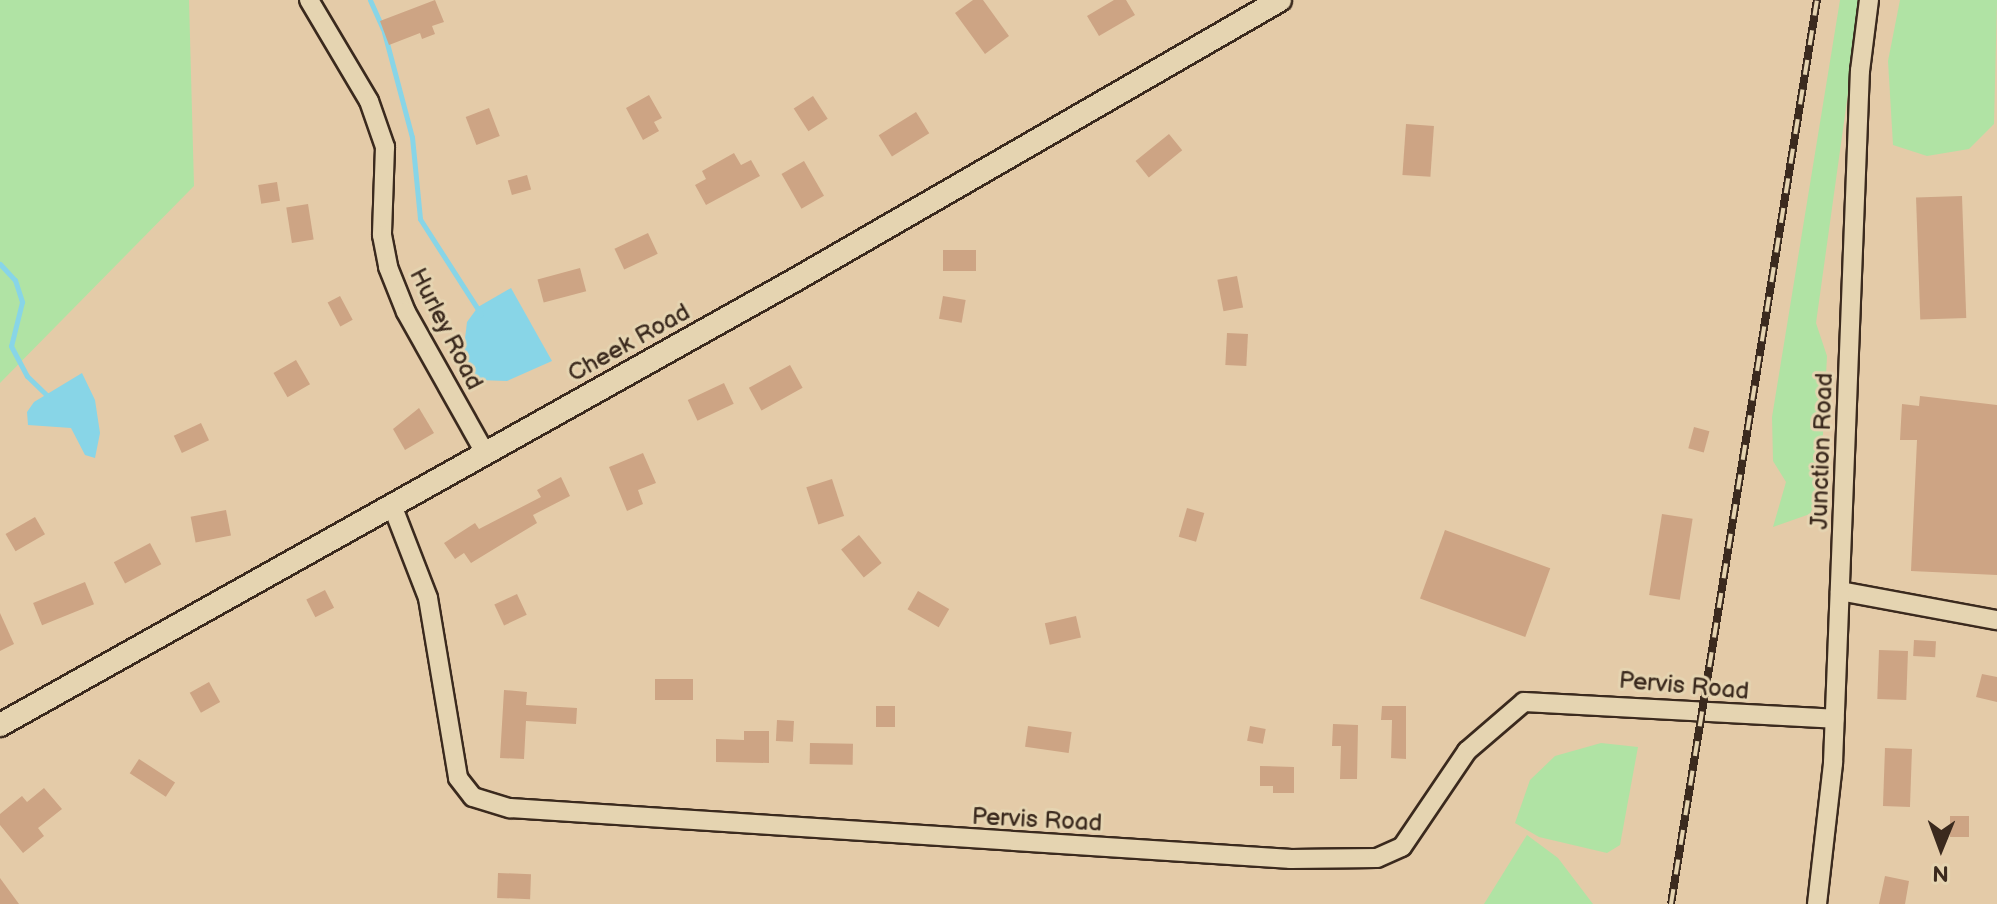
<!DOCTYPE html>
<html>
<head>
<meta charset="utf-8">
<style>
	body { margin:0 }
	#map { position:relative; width:1997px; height:904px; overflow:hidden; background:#e4cba8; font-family:"Balsamiq Sans",sans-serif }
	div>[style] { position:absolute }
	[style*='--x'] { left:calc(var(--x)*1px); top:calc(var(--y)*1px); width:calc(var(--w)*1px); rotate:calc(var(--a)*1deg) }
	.green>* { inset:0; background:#b0e3a4 }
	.water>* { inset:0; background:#88d5e7 }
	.stream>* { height:5px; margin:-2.5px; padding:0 2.5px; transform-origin:2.5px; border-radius:2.5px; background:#88d5e7 }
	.building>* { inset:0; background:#cda484; transform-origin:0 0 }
	.roads { filter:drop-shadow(2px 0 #3b2a1e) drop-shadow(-2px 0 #3b2a1e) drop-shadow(0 2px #3b2a1e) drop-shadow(0 -2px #3b2a1e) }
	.minor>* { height:18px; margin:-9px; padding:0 9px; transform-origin:9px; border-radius:9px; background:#e5d4b1 }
	.tertiary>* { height:22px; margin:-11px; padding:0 11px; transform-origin:11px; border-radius:11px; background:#e5d4b1 }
	.rail>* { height:8px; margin-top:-4px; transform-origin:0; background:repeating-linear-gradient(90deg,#e5d4b1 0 15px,#3b2a1e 0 30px); box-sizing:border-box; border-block:2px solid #3b2a1e }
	span { translate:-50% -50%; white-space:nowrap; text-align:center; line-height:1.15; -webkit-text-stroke:6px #e5d4b1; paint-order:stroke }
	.street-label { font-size:24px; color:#3b2a1e }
	.north { position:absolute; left:1901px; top:808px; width:80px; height:80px; -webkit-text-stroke:6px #e5d4b1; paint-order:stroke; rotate:181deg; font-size:22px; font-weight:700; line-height:32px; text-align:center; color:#3b2a1e }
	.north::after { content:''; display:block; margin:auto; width:28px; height:36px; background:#3b2a1e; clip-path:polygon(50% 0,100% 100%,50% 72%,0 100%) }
</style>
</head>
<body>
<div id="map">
	<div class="green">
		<div style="clip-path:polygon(0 0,189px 0,194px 186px,0 383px)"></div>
		<div style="clip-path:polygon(1840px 0,1861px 0,1816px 323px,1827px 356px,1820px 492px,1810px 514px,1773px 527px,1786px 482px,1773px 461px,1772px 417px)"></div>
		<div style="clip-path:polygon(1900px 0,1997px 0,1994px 124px,1969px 149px,1927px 156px,1893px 145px,1888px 61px)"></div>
		<div style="clip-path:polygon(1601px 743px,1638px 747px,1620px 845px,1607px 853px,1539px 837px,1515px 823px,1530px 780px,1555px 756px)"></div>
		<div style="clip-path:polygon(1527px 835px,1558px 858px,1593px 904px,1484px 904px)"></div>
	</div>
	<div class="water">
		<div style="clip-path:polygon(511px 288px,552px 361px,507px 381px,478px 380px,462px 364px,467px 322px,478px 307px)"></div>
		<div style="clip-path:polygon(82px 373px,95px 400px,100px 433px,95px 458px,85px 455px,71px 428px,28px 425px,27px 412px,34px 402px)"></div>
	</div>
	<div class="stream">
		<div style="--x:370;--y:0;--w:35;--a:66"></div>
		<div style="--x:384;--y:32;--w:109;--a:75.1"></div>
		<div style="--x:412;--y:137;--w:82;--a:84.4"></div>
		<div style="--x:420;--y:219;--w:113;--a:57.3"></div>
		<div style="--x:0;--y:264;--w:22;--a:47"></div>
		<div style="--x:15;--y:280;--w:23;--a:72"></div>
		<div style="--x:22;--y:302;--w:45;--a:104"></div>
		<div style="--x:11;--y:346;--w:34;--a:62"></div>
		<div style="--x:27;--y:376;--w:28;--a:44"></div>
	</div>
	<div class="building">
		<div style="clip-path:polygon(435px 0,444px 22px,432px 26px,435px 34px,422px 39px,420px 33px,389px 45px,380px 21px)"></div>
		<div style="clip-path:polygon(973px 0,983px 0,1009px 36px,985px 54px,955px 13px)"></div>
		<div style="clip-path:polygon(1114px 0,1126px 0,1135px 15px,1099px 36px,1087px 16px)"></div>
		<div style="clip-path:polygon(649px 95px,662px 118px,654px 122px,659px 131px,643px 140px,626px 108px)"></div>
		<div style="left:813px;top:96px;width:27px;height:23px;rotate:57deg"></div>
		<div style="left:489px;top:108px;width:30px;height:25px;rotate:69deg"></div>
		<div style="left:916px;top:112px;width:25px;height:44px;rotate:58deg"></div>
		<div style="left:1406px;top:124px;width:28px;height:51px;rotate:4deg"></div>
		<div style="left:1169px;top:134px;width:21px;height:43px;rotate:51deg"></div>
		<div style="clip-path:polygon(734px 153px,741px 165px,751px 160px,760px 176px,706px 205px,695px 185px,706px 179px,702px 171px)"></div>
		<div style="left:804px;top:161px;width:40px;height:26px;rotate:60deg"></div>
		<div style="left:527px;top:175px;width:15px;height:20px;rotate:74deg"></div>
		<div style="left:277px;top:182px;width:19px;height:19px;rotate:81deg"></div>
		<div style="left:1962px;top:196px;width:122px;height:46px;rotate:88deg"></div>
		<div style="left:308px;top:204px;width:36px;height:22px;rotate:81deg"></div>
		<div style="left:648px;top:233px;width:23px;height:37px;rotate:65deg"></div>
		<div style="left:943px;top:250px;width:33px;height:21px"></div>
		<div style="left:580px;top:268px;width:24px;height:44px;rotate:75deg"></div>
		<div style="left:1237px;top:276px;width:32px;height:20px;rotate:79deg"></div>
		<div style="left:340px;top:296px;width:27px;height:14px;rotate:62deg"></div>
		<div style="left:943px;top:296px;width:23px;height:23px;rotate:10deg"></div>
		<div style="left:1227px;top:333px;width:21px;height:32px;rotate:3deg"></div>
		<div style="left:296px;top:360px;width:28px;height:26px;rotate:60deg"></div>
		<div style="left:790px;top:365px;width:26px;height:47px;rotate:61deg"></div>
		<div style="left:724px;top:383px;width:23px;height:40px;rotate:65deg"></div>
		<div style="clip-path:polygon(1920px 396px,1997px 405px,1997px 575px,1911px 571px,1917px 440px,1900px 440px,1902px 404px,1919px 406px)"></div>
		<div style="clip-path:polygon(419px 408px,434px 433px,405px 450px,393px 429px)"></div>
		<div style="left:201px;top:423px;width:19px;height:30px;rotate:65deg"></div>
		<div style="left:1694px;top:427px;width:16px;height:22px;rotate:15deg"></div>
		<div style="clip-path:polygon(643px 453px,656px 483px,638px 490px,643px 504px,627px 511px,609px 467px)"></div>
		<div style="clip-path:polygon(561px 477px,570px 496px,533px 515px,537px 523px,471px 563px,464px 553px,455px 559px,444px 543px,475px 523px,479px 529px,541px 497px,537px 490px)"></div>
		<div style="left:832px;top:479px;width:39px;height:27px;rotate:72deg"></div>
		<div style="left:1187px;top:508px;width:18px;height:30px;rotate:16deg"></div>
		<div style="left:226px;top:510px;width:26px;height:36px;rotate:79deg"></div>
		<div style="left:1662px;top:514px;width:31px;height:82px;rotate:9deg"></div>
		<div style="left:35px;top:517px;width:20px;height:34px;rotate:60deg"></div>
		<div style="left:1445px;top:530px;width:112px;height:73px;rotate:20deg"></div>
		<div style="left:859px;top:535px;width:36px;height:23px;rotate:51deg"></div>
		<div style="left:150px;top:543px;width:24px;height:41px;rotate:62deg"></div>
		<div style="left:85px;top:582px;width:24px;height:56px;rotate:68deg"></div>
		<div style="left:325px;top:590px;width:20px;height:21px;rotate:63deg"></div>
		<div style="left:918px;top:591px;width:36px;height:21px;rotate:30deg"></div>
		<div style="left:517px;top:594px;width:23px;height:25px;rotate:65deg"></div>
		<div style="clip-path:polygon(0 613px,14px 644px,0 651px)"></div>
		<div style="left:1076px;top:616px;width:22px;height:32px;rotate:77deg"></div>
		<div style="left:1914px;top:640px;width:22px;height:16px;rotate:3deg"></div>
		<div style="left:1879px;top:650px;width:29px;height:49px;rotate:2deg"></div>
		<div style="clip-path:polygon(1982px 674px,1997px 677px,1997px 702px,1976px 697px)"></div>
		<div style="left:655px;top:679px;width:38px;height:21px"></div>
		<div style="left:209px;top:682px;width:23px;height:22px;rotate:61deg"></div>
		<div style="clip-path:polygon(504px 690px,527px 692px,526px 705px,577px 708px,576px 724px,526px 721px,524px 759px,500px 758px)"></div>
		<div style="left:876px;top:706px;width:19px;height:21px"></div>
		<div style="clip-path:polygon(1382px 706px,1406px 706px,1406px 759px,1391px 758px,1392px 720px,1381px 720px)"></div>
		<div style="left:777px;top:720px;width:17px;height:21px;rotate:3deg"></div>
		<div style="clip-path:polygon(1333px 724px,1358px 725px,1357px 779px,1340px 779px,1341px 746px,1332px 746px)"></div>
		<div style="left:1028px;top:726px;width:44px;height:21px;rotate:8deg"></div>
		<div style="left:1250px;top:726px;width:16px;height:15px;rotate:11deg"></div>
		<div style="clip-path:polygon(744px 731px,769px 731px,769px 763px,716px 762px,716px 739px,744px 740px)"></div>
		<div style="left:810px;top:743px;width:43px;height:21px;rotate:1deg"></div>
		<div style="left:1885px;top:748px;width:27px;height:58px;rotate:2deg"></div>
		<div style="left:139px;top:759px;width:43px;height:17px;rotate:33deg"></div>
		<div style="clip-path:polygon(1260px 766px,1294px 767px,1294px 793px,1273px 793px,1273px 786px,1260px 786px)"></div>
		<div style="clip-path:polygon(44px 788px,62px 809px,38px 828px,44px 836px,23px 853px,0 825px,0 814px,22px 796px,27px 802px)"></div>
		<div style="left:1950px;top:816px;width:19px;height:21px"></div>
		<div style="left:498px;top:873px;width:33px;height:25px;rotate:2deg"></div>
		<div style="clip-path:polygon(1885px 876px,1909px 881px,1905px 904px,1879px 904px)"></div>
		<div style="clip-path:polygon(0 878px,19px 904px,0 904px)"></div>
	</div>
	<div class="roads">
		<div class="minor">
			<div style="--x:309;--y:0;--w:117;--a:59.3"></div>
			<div style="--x:369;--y:101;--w:49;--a:70.8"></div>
			<div style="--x:385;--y:147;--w:88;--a:92"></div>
			<div style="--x:382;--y:235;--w:33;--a:79"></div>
			<div style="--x:388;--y:267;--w:48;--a:68.2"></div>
			<div style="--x:406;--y:312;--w:162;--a:60.7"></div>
			<div style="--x:392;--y:505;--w:100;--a:68.8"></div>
			<div style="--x:428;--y:598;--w:182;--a:80.5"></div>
			<div style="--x:458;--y:778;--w:24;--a:52"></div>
			<div style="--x:473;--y:797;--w:39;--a:17"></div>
			<div style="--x:510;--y:808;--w:783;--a:3.74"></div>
			<div style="--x:1291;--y:859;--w:86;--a:-0.7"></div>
			<div style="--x:1377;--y:858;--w:27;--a:-24"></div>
			<div style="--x:1402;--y:847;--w:116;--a:-55.9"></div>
			<div style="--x:1467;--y:751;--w:75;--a:-40.7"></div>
			<div style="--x:1524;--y:702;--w:311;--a:3.1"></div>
			<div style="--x:1840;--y:591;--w:160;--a:10.5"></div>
			<div style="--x:1817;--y:904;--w:142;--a:-83.5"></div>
			<div style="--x:1833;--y:763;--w:693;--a:-87.77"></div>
			<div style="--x:1860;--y:71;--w:72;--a:-82.8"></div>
		</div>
		<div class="tertiary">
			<div style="--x:0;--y:725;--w:911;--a:-29.24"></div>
			<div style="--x:795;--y:280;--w:560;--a:-30"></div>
		</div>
	</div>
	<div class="rail">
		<div style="--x:1671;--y:904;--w:916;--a:-80.83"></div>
	</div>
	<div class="street-label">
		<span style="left:446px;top:329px;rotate:63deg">Hurley Road</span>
		<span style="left:629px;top:343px;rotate:-29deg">Cheek Road</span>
		<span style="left:1822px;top:451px;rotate:-88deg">Junction Road</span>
		<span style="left:1684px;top:686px;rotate:5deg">Pervis Road</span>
		<span style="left:1037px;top:820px;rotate:3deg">Pervis Road</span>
	</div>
	<div class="north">N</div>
</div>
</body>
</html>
